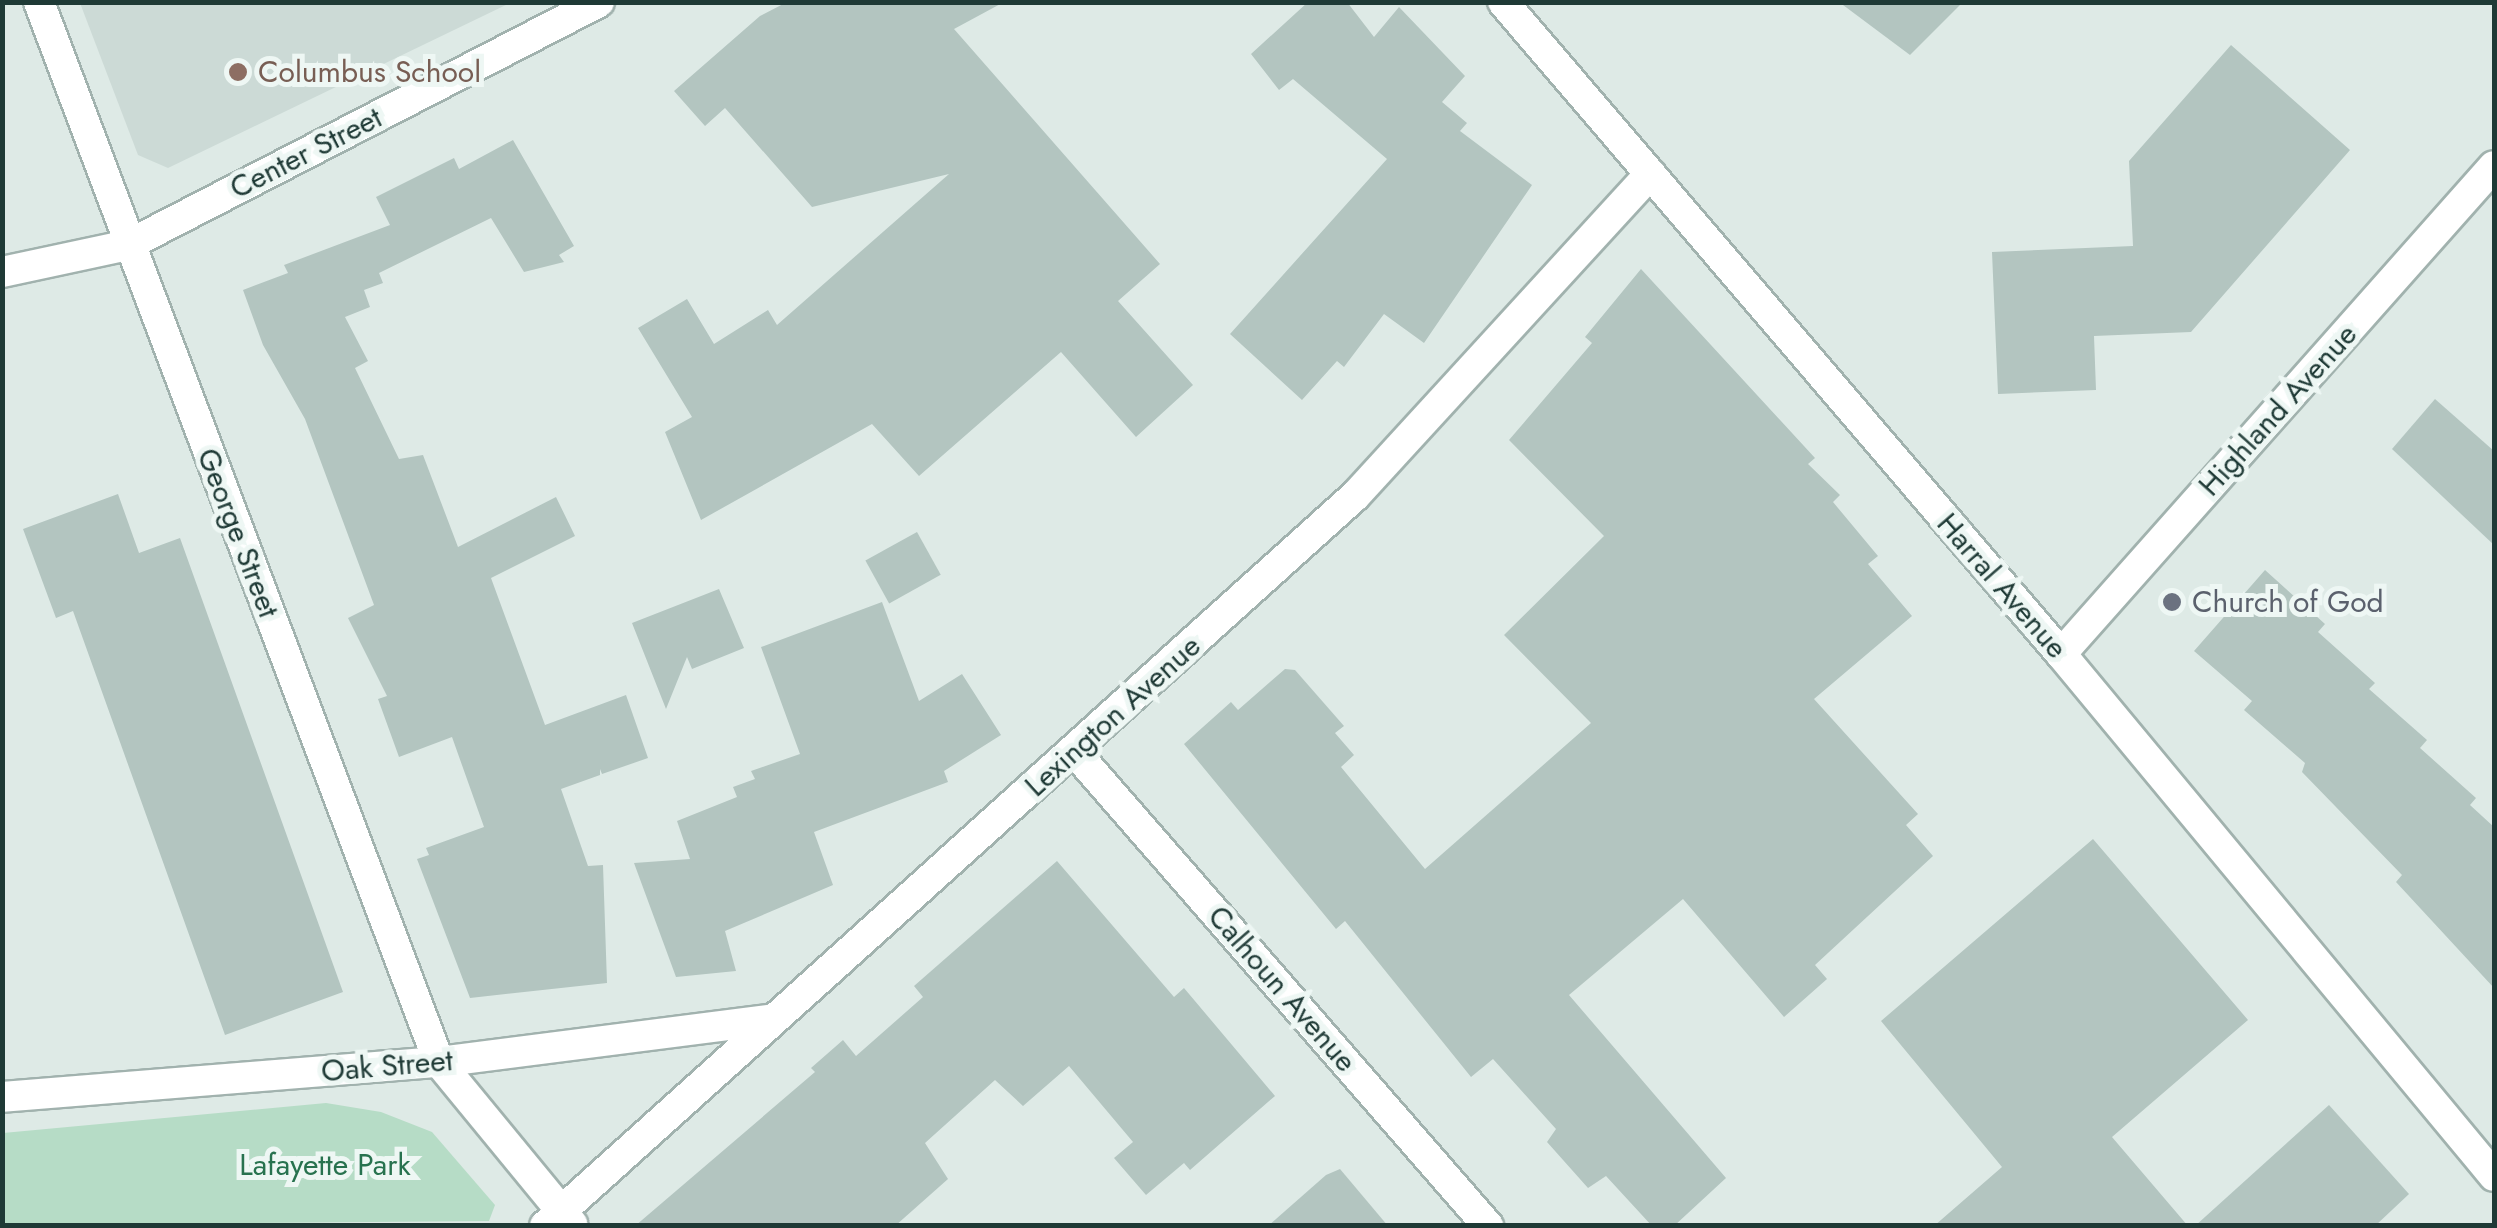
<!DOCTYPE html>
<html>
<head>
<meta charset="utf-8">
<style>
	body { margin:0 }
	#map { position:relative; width:2497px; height:1228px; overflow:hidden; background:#deeae6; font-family:Jost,sans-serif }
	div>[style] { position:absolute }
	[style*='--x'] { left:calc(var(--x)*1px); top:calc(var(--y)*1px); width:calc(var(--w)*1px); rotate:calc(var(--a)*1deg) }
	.built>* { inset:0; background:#ccdad6 }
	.green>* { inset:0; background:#b6dcc6 }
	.building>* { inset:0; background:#b3c5c0; transform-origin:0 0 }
	.roads { filter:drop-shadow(2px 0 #a1b2ae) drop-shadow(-2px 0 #a1b2ae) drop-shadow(0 2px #a1b2ae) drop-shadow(0 -2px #a1b2ae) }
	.minor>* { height:30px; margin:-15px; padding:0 15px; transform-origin:15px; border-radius:15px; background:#fff }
	.dots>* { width:28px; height:28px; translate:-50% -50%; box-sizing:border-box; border:5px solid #eef7f4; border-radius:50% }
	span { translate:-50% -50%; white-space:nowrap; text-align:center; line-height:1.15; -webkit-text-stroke:10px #eef7f4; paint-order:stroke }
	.education-label { font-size:30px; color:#785e54 }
	.left { translate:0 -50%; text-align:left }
	.street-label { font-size:30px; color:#1f3a36 }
	.worship-label { font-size:30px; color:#5b616d }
	.park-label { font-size:30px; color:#28724f }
	.frame { position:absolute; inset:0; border:5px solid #1f3a36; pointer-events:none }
</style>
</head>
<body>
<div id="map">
	<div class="built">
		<div style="clip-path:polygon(80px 3px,80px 2px,510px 3px,168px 168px,138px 155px)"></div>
	</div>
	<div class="green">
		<div style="clip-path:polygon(326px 1103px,381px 1112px,432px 1132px,495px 1205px,489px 1221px,3px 1225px,3px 1133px)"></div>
	</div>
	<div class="building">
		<div style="clip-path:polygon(787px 2px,1004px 2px,954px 29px,1160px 264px,1118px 301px,1193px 385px,1136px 437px,1061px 352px,919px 476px,872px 424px,701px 520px,665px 432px,692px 417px,638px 328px,687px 299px,714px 344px,768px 310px,777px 325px,949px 174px,812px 207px,725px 108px,705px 126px,674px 91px,760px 16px)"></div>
		<div style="clip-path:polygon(1308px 2px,1347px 2px,1374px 37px,1399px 7px,1465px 76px,1442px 102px,1467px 123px,1460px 131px,1532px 185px,1424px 343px,1384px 314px,1344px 367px,1337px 361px,1302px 400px,1230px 334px,1387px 159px,1293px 79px,1279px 90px,1251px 54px)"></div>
		<div style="clip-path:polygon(1839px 2px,1963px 2px,1910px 55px)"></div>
		<div style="clip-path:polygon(2231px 45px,2350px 150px,2191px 332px,2094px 336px,2096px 390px,1998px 394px,1992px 252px,2133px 246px,2129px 161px)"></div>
		<div style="clip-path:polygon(513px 140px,574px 246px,559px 255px,564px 262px,524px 272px,491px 218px,379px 273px,383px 283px,364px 290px,370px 307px,345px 317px,368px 361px,355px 368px,399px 459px,423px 455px,458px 547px,556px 497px,575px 536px,491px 578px,545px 725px,626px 695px,648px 758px,602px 774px,600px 769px,600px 775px,561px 789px,588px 866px,603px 865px,607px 983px,470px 998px,417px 859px,429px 855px,426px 848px,484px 827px,452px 737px,399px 757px,378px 699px,387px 696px,348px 618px,374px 605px,305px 419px,263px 345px,243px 290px,288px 273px,284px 265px,390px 225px,376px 197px,454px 158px,459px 169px)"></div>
		<div style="clip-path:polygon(1641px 269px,1815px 458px,1808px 464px,1840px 495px,1833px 502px,1878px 556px,1868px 564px,1912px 616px,1814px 699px,1918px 814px,1906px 825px,1933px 856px,1815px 965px,1827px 979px,1784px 1017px,1683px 899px,1569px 995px,1726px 1178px,1674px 1226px,1652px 1226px,1606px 1176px,1588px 1188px,1547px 1142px,1556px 1129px,1493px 1059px,1471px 1077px,1345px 921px,1336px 929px,1184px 744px,1231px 702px,1238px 710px,1285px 669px,1295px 670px,1344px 726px,1335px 733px,1354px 755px,1341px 767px,1425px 869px,1591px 723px,1504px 635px,1604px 536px,1509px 440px,1592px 343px,1585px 337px)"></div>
		<div style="clip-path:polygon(2435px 399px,2494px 451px,2494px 545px,2392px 449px)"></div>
		<div style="clip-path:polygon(118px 494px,139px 553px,180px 538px,343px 992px,225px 1035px,73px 611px,56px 618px,23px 529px)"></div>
		<div style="left:917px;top:532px;width:49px;height:59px;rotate:61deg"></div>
		<div style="clip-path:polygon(2265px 570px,2325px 624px,2318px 632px,2375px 683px,2369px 689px,2427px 740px,2420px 748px,2476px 798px,2470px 805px,2494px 827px,2494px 988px,2396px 882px,2402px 875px,2302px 772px,2305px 763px,2244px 710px,2252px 701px,2194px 651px)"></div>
		<div style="clip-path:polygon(719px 589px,744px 648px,692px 669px,687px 657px,666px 709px,632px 623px)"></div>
		<div style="clip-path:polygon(882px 602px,919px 701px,962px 674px,1001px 735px,944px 771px,948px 782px,814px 832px,833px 885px,725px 931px,736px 971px,676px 977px,634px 863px,690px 859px,677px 821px,737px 797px,733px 787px,755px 779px,751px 771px,800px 754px,761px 647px)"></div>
		<div style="clip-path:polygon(2093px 839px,2248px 1020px,2112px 1137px,2188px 1226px,1934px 1226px,2002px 1167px,1881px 1021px)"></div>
		<div style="clip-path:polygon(1057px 861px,1174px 997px,1184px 988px,1275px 1096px,1190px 1170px,1184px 1163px,1146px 1195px,1114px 1158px,1133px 1142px,1069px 1066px,1023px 1106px,995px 1080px,925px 1143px,948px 1179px,895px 1226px,635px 1226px,815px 1072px,811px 1068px,843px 1040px,856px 1056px,923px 997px,914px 986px)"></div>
		<div style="clip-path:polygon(2329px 1105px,2409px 1194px,2375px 1226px,2195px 1226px)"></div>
		<div style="clip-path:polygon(1340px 1169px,1388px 1226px,1268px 1226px,1326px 1175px)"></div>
	</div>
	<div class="roads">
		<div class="minor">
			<div style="--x:39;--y:2;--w:1133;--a:69.33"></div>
			<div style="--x:439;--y:1062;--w:210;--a:50.6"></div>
			<div style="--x:1503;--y:2;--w:858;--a:49.44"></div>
			<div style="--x:2061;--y:654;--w:678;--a:50.32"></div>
			<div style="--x:2;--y:272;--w:129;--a:-12.1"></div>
			<div style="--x:128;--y:245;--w:530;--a:-27.29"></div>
			<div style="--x:2061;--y:654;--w:652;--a:-48.42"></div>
			<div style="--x:1075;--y:752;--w:629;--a:48.93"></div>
			<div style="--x:2;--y:1097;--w:438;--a:-4.6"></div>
			<div style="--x:439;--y:1062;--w:333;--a:-7.3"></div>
			<div style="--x:545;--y:1226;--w:1090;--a:-42.03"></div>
			<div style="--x:1355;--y:496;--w:437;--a:-47.5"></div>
		</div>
	</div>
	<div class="dots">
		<div style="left:238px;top:72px;background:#8d6e63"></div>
		<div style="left:2172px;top:602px;background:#6b7280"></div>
	</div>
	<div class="education-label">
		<span class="left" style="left:258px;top:72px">Columbus School</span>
	</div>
	<div class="street-label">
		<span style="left:306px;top:153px;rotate:-27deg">Center Street</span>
		<span style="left:2278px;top:410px;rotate:-48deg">Highland Avenue</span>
		<span style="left:238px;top:533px;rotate:69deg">George Street</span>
		<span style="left:2002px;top:586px;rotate:49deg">Harral Avenue</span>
		<span style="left:1113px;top:716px;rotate:-42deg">Lexington Avenue</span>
		<span style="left:1282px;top:989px;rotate:49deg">Calhoun Avenue</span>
		<span style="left:387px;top:1066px;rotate:-5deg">Oak Street</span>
	</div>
	<div class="worship-label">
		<span class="left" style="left:2192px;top:602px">Church of God</span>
	</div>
	<div class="park-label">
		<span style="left:325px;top:1165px">Lafayette Park</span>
	</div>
	<div class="frame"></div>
</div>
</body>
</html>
